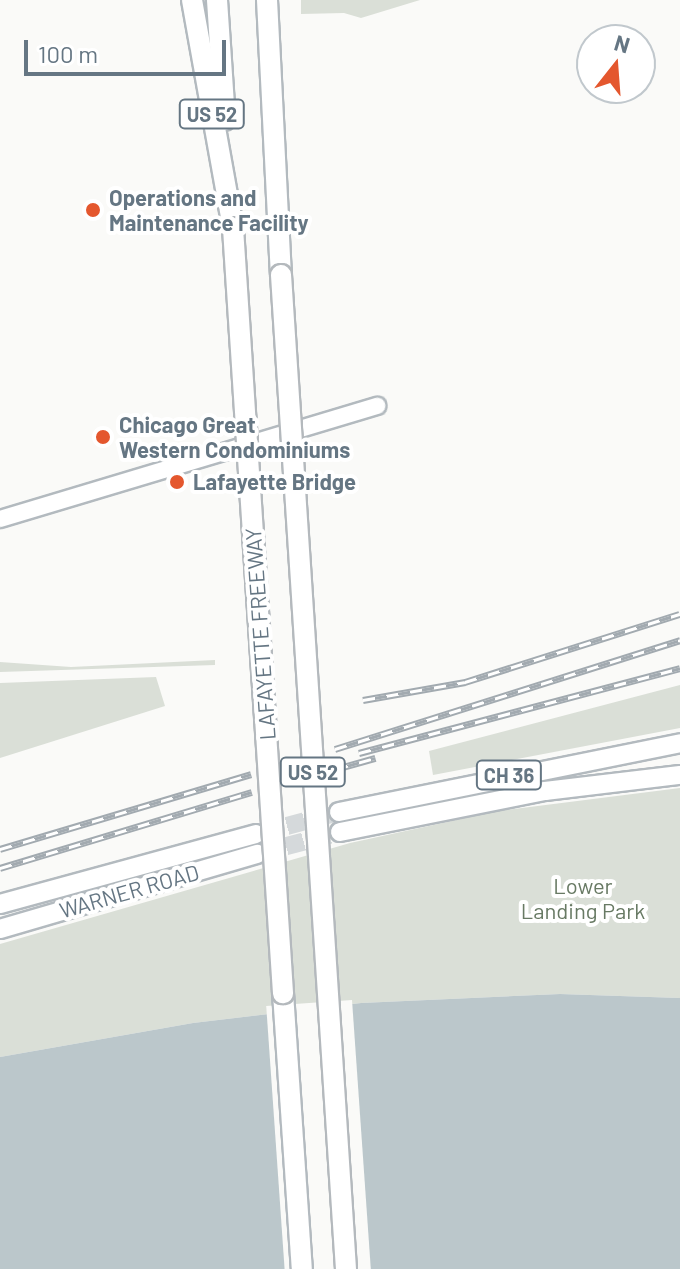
<!DOCTYPE html>
<html>
<head>
<meta charset="utf-8">
<style>
	body { margin:0 }
	#map { position:relative; width:680px; height:1269px; overflow:hidden; background:#fafaf8; font-family:Barlow,sans-serif }
	div>[style] { position:absolute }
	[style*='--x'] { left:calc(var(--x)*1px); top:calc(var(--y)*1px); width:calc(var(--w)*1px); rotate:calc(var(--a)*1deg) }
	.green>* { inset:0; background:#dadfd7 }
	.water>* { inset:0; background:#bbc7cb }
	.pier>* { inset:0; background:#fafaf8; transform-origin:0 0 }
	.trunk-tunnel>* { height:18px; margin-top:-9px; transform-origin:0; background:repeating-linear-gradient(90deg,#d5d9db 0 18px,transparent 0 27px) }
	.roads { filter:drop-shadow(2px 0 #b3babf) drop-shadow(-2px 0 #b3babf) drop-shadow(0 2px #b3babf) drop-shadow(0 -2px #b3babf) }
	.secondary>* { height:16px; margin:-8px; padding:0 8px; transform-origin:8px; border-radius:8px; background:#fff }
	.trunk>* { height:18px; margin:-9px; padding:0 9px; transform-origin:9px; border-radius:9px; background:#fff }
	.motorway>* { height:20px; margin:-10px; padding:0 10px; transform-origin:10px; border-radius:10px; background:#fff }
	.rail>* { height:7px; margin-top:-3.5px; transform-origin:0; background:repeating-linear-gradient(90deg,#fff 0 12px,#a2aab0 0 24px); box-sizing:border-box; border-block:2px solid #a2aab0 }
	.bridges { filter:drop-shadow(2px 0 #b4b9bd) drop-shadow(-2px 0 #b4b9bd) drop-shadow(0 2px #b4b9bd) drop-shadow(0 -2px #b4b9bd) }
	.motorway-bridge>* { height:20px; margin:-10px; padding:0 10px; transform-origin:10px; border-radius:10px; background:#fff }
	.dots>* { width:22px; height:22px; translate:-50% -50%; box-sizing:border-box; border:4px solid #fff; border-radius:50% }
	span { translate:-50% -50%; white-space:nowrap; text-align:center; line-height:1.15; -webkit-text-stroke:8px #fff; paint-order:stroke }
	.shield-label span { padding:2px 6px; background:#fff; border:2px solid; border-radius:6px; -webkit-text-stroke-width:0 }
	.shield-label { font-size:20px; color:#657683; font-weight:700 }
	.poi-label { font-size:22px; color:#657683; font-weight:700 }
	.left { translate:0 -50%; text-align:left }
	.street-label { font-size:22px; color:#657683 }
	.park-label { font-size:22px; color:#687a64 }
	.north { position:absolute; left:576px; top:24px; width:80px; height:80px; box-sizing:border-box; background:#fff; border:2px solid #c1c8cd; border-radius:50%; rotate:17deg; font-size:22px; font-weight:700; line-height:32px; text-align:center; color:#657683 }
	.north::after { content:''; display:block; margin:auto; width:28px; height:36px; background:#e4572e; clip-path:polygon(50% 0,100% 100%,50% 72%,0 100%) }
	.scale { position:absolute; left:24px; top:40px; width:202px; height:36px; box-sizing:border-box; border:4px solid #657683; border-top:0; padding-left:10px; font-size:24px; line-height:28px; white-space:nowrap; color:#657683; -webkit-text-stroke:6px #fff; paint-order:stroke }
</style>
</head>
<body>
<div id="map">
	<div class="green">
		<div style="clip-path:polygon(301px 0,420px 0,361px 18px,344px 13px,301px 14px)"></div>
		<div style="clip-path:polygon(215px 660px,215px 665px,0 672px,0 662px,71px 667px)"></div>
		<div style="clip-path:polygon(156px 677px,165px 706px,0 758px,0 683px)"></div>
		<div style="clip-path:polygon(680px 685px,680px 728px,433px 775px,429px 751px)"></div>
		<div style="clip-path:polygon(680px 788px,680px 998px,560px 994px,361px 1003px,193px 1023px,0 1057px,0 944px,350px 843px,498px 811px)"></div>
	</div>
	<div class="water">
		<div style="clip-path:polygon(560px 994px,680px 998px,680px 1269px,0 1269px,0 1057px,193px 1023px,361px 1003px)"></div>
	</div>
	<div class="pier">
		<div style="left:352px;top:1000px;width:270px;height:86px;rotate:86deg"></div>
	</div>
	<div class="trunk-tunnel">
		<div style="--x:261;--y:833;--w:81;--a:-15.1"></div>
		<div style="--x:260;--y:853;--w:83;--a:-14.7"></div>
	</div>
	<div class="roads">
		<div class="secondary">
			<div style="--x:0;--y:519;--w:394;--a:-16.7"></div>
		</div>
		<div class="trunk">
			<div style="--x:339;--y:812;--w:348;--a:-11.4"></div>
			<div style="--x:340;--y:832;--w:209;--a:-11.3"></div>
			<div style="--x:545;--y:791;--w:136;--a:-6.8"></div>
			<div style="--x:0;--y:904;--w:265;--a:-15.3"></div>
			<div style="--x:0;--y:929;--w:268;--a:-16.3"></div>
		</div>
		<div class="motorway">
			<div style="--x:192;--y:0;--w:232;--a:79.8"></div>
			<div style="--x:217;--y:0;--w:120;--a:86.2"></div>
			<div style="--x:267;--y:0;--w:275;--a:87.1"></div>
			<div style="--x:283;--y:993;--w:277;--a:86.1"></div>
		</div>
	</div>
	<div class="rail">
		<div style="--x:363;--y:700;--w:104;--a:-10"></div>
		<div style="--x:465;--y:682;--w:225;--a:-17.6"></div>
		<div style="--x:335;--y:749;--w:362;--a:-17.5"></div>
		<div style="--x:359;--y:753;--w:332;--a:-14.8"></div>
		<div style="--x:336;--y:769;--w:41;--a:-15.8"></div>
		<div style="--x:0;--y:849;--w:262;--a:-16.6"></div>
		<div style="--x:0;--y:868;--w:263;--a:-16.8"></div>
	</div>
	<div class="bridges">
		<div class="motorway-bridge">
			<div style="--x:233;--y:228;--w:767;--a:86.26"></div>
			<div style="--x:281;--y:275;--w:996;--a:86.26"></div>
		</div>
	</div>
	<div class="dots">
		<div style="left:93px;top:210px;background:#e4572e"></div>
		<div style="left:103px;top:437px;background:#e4572e"></div>
		<div style="left:177px;top:482px;background:#e4572e"></div>
	</div>
	<div class="shield-label">
		<span style="left:212px;top:114px">US 52</span>
		<span style="left:313px;top:772px">US 52</span>
		<span style="left:509px;top:775px">CH 36</span>
	</div>
	<div class="poi-label">
		<span class="left" style="left:109px;top:210px">Operations and<br>Maintenance Facility</span>
		<span class="left" style="left:119px;top:437px">Chicago Great<br>Western Condominiums</span>
		<span class="left" style="left:193px;top:482px">Lafayette Bridge</span>
	</div>
	<div class="street-label">
		<span style="left:260px;top:634px;rotate:-94deg">LAFAYETTE FREEWAY</span>
		<span style="left:129px;top:891px;rotate:-16deg">WARNER ROAD</span>
	</div>
	<div class="park-label">
		<span style="left:583px;top:898px">Lower<br>Landing Park</span>
	</div>
	<div class="north">N</div>
	<div class="scale">100 m</div>
</div>
</body>
</html>
